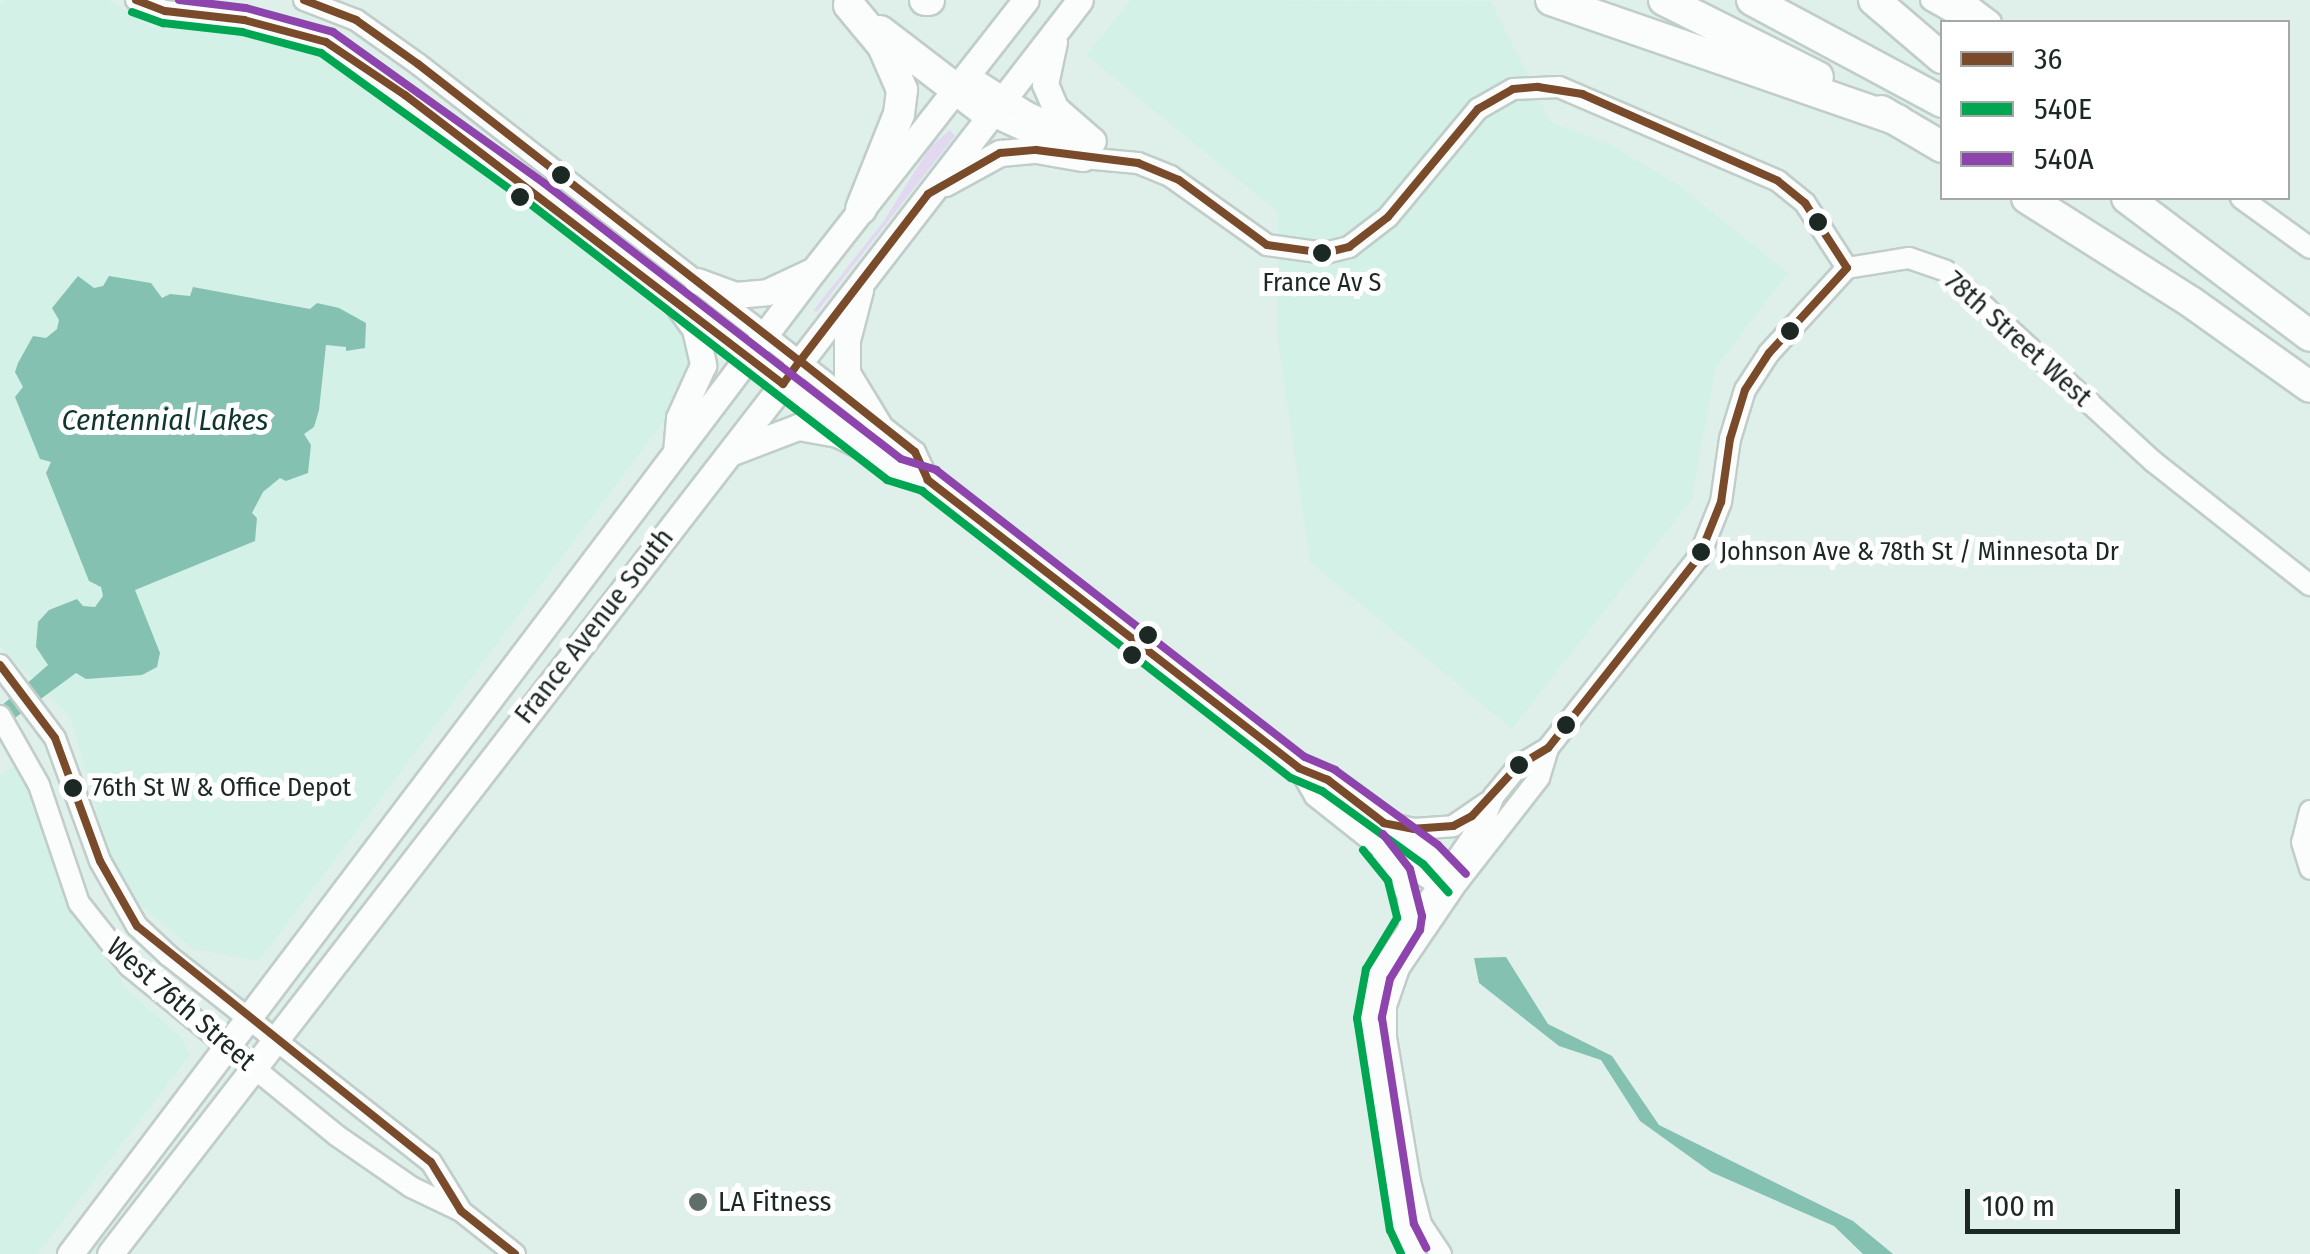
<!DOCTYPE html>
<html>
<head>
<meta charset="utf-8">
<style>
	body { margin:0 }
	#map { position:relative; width:2310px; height:1254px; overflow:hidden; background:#dff0ea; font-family:"Fira Sans Condensed",sans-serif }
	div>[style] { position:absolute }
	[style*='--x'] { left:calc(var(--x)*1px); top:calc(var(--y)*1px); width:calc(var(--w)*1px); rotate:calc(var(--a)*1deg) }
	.built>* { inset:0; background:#d3f1e7 }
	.green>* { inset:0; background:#e2d9f1 }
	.water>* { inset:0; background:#85c1b1 }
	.roads { filter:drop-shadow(2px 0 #c0cdc9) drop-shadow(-2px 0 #c0cdc9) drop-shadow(0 2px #c0cdc9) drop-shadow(0 -2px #c0cdc9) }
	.minor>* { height:20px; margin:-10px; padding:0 10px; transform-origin:10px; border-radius:10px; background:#fafdfc }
	.major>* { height:25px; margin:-12.5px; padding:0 12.5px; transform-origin:12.5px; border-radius:12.5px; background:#fafdfc }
	.highway>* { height:30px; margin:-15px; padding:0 15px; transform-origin:15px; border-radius:15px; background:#fafdfc }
	.bus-1>* { height:8px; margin:-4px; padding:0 4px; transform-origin:4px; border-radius:4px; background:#7a4b2a }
	.bus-2>* { height:8px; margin:-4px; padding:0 4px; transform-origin:4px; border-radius:4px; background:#00a651 }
	.bus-3>* { height:8px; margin:-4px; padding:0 4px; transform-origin:4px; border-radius:4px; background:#8e44ad }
	.dots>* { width:28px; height:28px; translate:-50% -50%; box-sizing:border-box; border:5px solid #fff; border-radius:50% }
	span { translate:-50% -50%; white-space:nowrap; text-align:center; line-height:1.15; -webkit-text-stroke:10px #fff; paint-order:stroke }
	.bus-label { font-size:26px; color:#1c2824 }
	.left { translate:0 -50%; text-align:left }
	.street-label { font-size:28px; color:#1c2824 }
	.poi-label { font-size:28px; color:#1c2824 }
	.water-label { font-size:30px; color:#0f352c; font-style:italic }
	.legend { position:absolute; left:1940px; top:20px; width:350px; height:180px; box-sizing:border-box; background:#fff; border:2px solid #a4a9a7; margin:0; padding:12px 18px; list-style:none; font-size:30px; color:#1c2824 }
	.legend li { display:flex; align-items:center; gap:20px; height:50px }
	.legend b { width:50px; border:2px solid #a4a9a7 }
	.scale { position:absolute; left:1965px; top:1189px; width:215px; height:45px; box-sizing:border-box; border:5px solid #1c2824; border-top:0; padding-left:12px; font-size:30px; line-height:35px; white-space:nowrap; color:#1c2824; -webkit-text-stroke:8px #fff; paint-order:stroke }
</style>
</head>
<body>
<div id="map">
	<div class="built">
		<div style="clip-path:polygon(4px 0,109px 0,151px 27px,251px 32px,295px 43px,354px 71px,675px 323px,695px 347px,691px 385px,259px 961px,193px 949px,117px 885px,71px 718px,0 646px,0 5px)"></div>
		<div style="clip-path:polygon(1131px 0,1491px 1px,1551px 122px,1609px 144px,1679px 185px,1788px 273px,1715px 369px,1692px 499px,1512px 729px,1310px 562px,1277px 333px,1278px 212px,1086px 55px)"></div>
		<div style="clip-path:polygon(20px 762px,71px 904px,128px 991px,181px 1037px,190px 1055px,38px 1254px,0 1254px,0 775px)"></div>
	</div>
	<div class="green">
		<div style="clip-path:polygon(950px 130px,955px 136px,817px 312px,813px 311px,883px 222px,930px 147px)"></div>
	</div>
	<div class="water">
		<div style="clip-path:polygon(78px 276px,94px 288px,103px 286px,109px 276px,151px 283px,162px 298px,170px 294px,190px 296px,193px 287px,310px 309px,317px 303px,339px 308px,366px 323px,365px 348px,346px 351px,346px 347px,326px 345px,319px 410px,314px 427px,304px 434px,311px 445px,308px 473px,286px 481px,280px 478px,263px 492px,252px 513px,257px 518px,255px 541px,135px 590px,160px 653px,157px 667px,142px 675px,86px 679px,76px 673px,0 729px,0 707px,48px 665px,36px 647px,38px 622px,49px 610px,77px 599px,83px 606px,95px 607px,103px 596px,101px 587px,89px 581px,46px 473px,51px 462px,40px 459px,15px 397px,23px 387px,15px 372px,18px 363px,33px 336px,46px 338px,57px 329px,59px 320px,52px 308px)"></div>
		<div style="clip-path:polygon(1506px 957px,1548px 1024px,1612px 1056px,1659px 1125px,1853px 1221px,1893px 1254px,1863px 1254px,1834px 1226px,1711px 1172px,1640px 1121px,1601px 1060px,1559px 1046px,1479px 983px,1474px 958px)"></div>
	</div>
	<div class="roads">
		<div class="minor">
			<div style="--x:136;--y:0;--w:31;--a:21"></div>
			<div style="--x:165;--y:11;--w:80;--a:6.5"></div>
			<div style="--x:244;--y:20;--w:85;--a:15"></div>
			<div style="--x:326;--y:42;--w:259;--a:35.7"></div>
			<div style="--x:536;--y:193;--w:453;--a:37.7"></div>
			<div style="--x:895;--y:470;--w:34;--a:17"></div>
			<div style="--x:928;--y:480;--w:470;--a:37.8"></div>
			<div style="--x:1299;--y:768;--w:31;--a:22"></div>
			<div style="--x:1328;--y:780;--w:127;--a:36.1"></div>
			<div style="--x:1431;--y:855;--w:38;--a:47"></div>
			<div style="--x:304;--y:0;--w:56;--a:21"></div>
			<div style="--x:356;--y:20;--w:76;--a:35.4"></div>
			<div style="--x:418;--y:64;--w:631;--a:37.98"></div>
			<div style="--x:915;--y:452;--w:31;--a:65"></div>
			<div style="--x:1931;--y:0;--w:45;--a:29.4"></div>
			<div style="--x:1962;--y:0;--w:36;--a:37"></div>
			<div style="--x:968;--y:75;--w:70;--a:32.1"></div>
			<div style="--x:1027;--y:112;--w:60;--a:24.8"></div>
			<div style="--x:990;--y:115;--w:102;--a:24.8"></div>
			<div style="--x:1083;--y:158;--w:55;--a:5.2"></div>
			<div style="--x:1138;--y:163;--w:35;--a:22"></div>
			<div style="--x:1170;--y:176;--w:119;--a:35.4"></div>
			<div style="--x:1267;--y:245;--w:59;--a:7.9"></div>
			<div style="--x:1325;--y:253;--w:25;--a:-14"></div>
			<div style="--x:1349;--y:247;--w:49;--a:-37.6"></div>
			<div style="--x:1388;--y:217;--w:141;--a:-50.2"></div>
			<div style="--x:1478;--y:109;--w:40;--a:-29.7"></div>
			<div style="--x:1513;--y:89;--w:46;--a:-2.5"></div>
			<div style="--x:1559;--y:87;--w:238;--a:23.2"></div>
			<div style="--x:1778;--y:181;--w:35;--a:39"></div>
			<div style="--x:1805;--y:203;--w:77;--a:57.1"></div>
			<div style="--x:2241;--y:198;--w:85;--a:35.9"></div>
			<div style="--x:1847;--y:268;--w:63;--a:-9.2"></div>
			<div style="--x:1909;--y:258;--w:39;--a:19"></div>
			<div style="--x:1946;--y:271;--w:282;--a:42.6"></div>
			<div style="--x:2154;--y:462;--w:199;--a:38.3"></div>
			<div style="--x:0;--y:665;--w:91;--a:53"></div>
			<div style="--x:55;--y:738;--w:131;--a:69.9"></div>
			<div style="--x:100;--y:861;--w:75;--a:60.4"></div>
			<div style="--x:137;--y:926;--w:44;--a:43.2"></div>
			<div style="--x:169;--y:956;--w:333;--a:38.2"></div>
			<div style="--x:431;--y:1162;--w:55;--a:58.3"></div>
			<div style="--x:0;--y:716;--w:79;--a:60.5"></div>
			<div style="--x:39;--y:785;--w:125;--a:71.3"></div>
			<div style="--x:79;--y:903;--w:80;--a:51.6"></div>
			<div style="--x:129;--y:966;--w:267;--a:39.2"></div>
			<div style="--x:336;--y:1135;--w:91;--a:34.7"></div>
			<div style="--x:411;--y:1187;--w:55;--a:25.6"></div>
			<div style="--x:461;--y:1211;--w:69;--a:38.5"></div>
			<div style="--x:1299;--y:768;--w:32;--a:60"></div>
			<div style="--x:1315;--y:796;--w:74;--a:38.4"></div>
			<div style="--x:1373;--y:842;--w:77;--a:33.3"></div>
			<div style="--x:1437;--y:884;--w:13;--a:-4"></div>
			<div style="--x:2310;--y:811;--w:32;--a:104"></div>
			<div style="--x:2302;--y:842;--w:28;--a:73"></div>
			<div style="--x:1391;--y:824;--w:24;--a:12"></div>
			<div style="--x:1414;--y:829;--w:39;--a:-4"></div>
			<div style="--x:1453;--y:826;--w:42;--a:-34.4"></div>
			<div style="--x:1383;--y:855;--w:47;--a:58"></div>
			<div style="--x:1408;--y:895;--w:30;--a:88"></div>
			<div style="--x:1415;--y:1254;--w:29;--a:-117"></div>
			<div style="--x:1402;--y:1228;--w:186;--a:-99.6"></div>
			<div style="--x:1371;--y:1045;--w:27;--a:-94"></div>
			<div style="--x:1369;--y:1018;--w:45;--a:-78.4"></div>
			<div style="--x:1378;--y:974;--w:189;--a:-55.6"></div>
			<div style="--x:1485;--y:818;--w:24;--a:-68"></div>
			<div style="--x:1494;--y:796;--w:38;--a:-51"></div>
			<div style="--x:1518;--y:766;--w:35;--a:-31"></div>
			<div style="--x:1548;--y:748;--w:243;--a:-51.7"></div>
			<div style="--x:1699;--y:557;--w:59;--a:-68.2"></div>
			<div style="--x:1721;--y:502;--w:64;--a:-81.9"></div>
			<div style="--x:1730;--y:439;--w:51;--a:-73"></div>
			<div style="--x:1745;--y:390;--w:44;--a:-57"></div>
			<div style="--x:1769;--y:353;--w:115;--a:-47.5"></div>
			<div style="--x:1441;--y:1254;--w:36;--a:-124"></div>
			<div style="--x:1421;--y:1224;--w:44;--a:-104.3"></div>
			<div style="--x:1410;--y:1181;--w:146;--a:-99.5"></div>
			<div style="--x:1386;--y:1037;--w:31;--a:-90"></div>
			<div style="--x:1386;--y:1006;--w:40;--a:-71.1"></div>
			<div style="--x:1399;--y:968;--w:103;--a:-55.7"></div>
			<div style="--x:1457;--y:883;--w:133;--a:-52"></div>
			<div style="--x:1539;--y:778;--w:31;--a:-73"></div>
		</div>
		<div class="major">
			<div style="--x:1054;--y:42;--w:43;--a:102.1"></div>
			<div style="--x:1045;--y:84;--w:26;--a:67"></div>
			<div style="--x:1055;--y:108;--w:50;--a:41"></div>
			<div style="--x:945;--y:183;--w:63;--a:-28.6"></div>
			<div style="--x:1000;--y:153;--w:36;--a:-5"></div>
			<div style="--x:1036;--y:150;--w:48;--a:9.7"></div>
			<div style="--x:697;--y:281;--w:40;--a:20.2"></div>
			<div style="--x:735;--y:295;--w:32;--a:-5"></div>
			<div style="--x:767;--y:292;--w:47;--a:-24.9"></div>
			<div style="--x:860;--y:290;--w:52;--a:104.6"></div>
			<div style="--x:847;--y:340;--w:33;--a:90"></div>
			<div style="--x:847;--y:373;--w:60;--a:58.7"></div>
			<div style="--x:672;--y:297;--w:39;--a:54"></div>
			<div style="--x:695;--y:329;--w:37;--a:77"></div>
			<div style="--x:703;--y:365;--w:58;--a:114.4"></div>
			<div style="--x:679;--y:418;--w:34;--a:95"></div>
			<div style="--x:735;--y:451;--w:67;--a:-20.9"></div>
			<div style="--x:798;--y:427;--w:40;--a:10"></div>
			<div style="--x:837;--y:434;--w:31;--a:25"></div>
			<div style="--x:70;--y:1254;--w:1234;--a:-52.91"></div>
			<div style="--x:814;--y:270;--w:343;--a:-51.9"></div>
			<div style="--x:110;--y:1254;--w:1585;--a:-52.28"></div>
		</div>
		<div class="highway">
			<div style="--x:925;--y:0;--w:4;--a:0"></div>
			<div style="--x:1551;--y:0;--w:367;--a:19.1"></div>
			<div style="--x:1664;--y:0;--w:172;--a:26.6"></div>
			<div style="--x:1752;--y:0;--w:216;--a:28.2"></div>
			<div style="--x:1874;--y:0;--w:89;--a:40.5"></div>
			<div style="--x:849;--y:5;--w:53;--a:50.3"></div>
			<div style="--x:883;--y:46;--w:48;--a:66.6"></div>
			<div style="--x:902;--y:90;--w:24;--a:97"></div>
			<div style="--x:899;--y:114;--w:102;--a:111.8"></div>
			<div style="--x:880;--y:31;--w:138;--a:37.4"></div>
			<div style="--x:1881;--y:111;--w:71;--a:30.5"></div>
			<div style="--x:2027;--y:198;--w:194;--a:32.4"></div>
			<div style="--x:2191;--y:302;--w:146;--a:35.5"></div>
			<div style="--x:2127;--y:198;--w:229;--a:37"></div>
		</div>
	</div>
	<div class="bus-1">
		<div style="--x:136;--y:0;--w:31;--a:21"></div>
		<div style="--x:165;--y:11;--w:80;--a:6.5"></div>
		<div style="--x:244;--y:20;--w:85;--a:15"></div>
		<div style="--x:326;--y:42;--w:95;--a:33.9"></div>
		<div style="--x:405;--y:95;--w:476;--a:37.4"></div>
		<div style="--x:783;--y:384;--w:29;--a:-54"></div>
		<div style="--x:304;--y:0;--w:56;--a:21"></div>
		<div style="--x:356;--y:20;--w:76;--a:35.4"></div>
		<div style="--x:418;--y:64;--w:484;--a:37.9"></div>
		<div style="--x:1538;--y:87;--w:45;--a:9"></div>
		<div style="--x:1582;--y:94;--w:214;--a:23.9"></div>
		<div style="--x:1778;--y:181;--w:35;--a:39"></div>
		<div style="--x:1805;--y:203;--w:77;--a:57.1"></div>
		<div style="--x:1847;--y:268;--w:115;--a:132.5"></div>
		<div style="--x:1769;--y:353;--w:44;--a:123"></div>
		<div style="--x:1745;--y:390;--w:51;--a:107"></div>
		<div style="--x:1730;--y:439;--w:64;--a:98.1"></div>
		<div style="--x:1721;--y:502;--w:59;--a:111.8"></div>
		<div style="--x:1699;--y:557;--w:243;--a:128.3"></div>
		<div style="--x:1548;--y:748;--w:35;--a:149"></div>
		<div style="--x:1518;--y:766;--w:68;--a:132.6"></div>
		<div style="--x:1472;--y:816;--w:21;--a:152"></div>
		<div style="--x:1453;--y:826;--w:39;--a:176"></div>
		<div style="--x:1414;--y:829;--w:31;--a:-169"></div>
		<div style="--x:1384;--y:823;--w:71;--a:-142.5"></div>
		<div style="--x:1328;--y:780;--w:31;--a:-158"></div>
		<div style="--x:1299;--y:768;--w:470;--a:-142.2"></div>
		<div style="--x:928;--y:480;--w:31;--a:-115"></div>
		<div style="--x:915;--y:452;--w:147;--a:-141.6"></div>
		<div style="--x:800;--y:361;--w:210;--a:-52.5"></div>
		<div style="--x:928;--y:194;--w:83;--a:-29.7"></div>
		<div style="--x:1000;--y:153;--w:36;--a:-5"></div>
		<div style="--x:1036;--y:150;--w:103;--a:7.3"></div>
		<div style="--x:1138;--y:163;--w:44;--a:22.5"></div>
		<div style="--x:1179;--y:180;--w:109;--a:36.5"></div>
		<div style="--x:1267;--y:245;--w:59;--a:7.9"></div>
		<div style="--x:1325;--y:253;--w:25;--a:-14"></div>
		<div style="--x:1349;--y:247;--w:49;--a:-37.6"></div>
		<div style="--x:1388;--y:217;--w:141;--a:-50.2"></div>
		<div style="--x:1478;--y:109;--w:40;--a:-29.7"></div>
		<div style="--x:1513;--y:89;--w:25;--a:-5"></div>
		<div style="--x:0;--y:665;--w:91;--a:53"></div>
		<div style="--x:55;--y:738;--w:131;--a:69.9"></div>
		<div style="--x:100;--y:861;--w:75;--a:60.4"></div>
		<div style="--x:137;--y:926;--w:377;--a:38.8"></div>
		<div style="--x:431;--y:1162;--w:57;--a:58.5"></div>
		<div style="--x:461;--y:1211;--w:69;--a:38.5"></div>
	</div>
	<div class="bus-2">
		<div style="--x:132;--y:12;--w:33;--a:20"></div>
		<div style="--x:163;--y:23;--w:80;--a:6.5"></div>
		<div style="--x:242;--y:32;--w:82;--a:14.9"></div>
		<div style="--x:321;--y:53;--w:256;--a:35.8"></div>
		<div style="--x:529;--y:203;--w:453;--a:37.7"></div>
		<div style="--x:887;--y:480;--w:37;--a:17"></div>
		<div style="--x:922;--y:491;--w:467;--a:37.9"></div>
		<div style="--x:1291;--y:778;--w:34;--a:23"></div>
		<div style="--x:1322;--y:791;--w:125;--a:35.9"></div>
		<div style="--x:1423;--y:864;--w:38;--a:48"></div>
		<div style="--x:1363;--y:850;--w:40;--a:51"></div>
		<div style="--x:1388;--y:881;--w:38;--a:76"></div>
		<div style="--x:1397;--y:918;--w:60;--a:121.3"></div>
		<div style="--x:1366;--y:969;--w:50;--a:100.4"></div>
		<div style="--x:1357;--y:1018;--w:215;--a:81.2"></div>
		<div style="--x:1390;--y:1230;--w:26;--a:65"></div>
	</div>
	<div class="bus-3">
		<div style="--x:179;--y:0;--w:67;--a:6.8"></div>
		<div style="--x:246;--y:8;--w:90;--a:15.4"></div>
		<div style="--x:333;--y:32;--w:259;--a:35.6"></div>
		<div style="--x:544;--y:183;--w:451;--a:37.7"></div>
		<div style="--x:901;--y:459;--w:37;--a:17"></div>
		<div style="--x:936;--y:470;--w:467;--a:37.9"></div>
		<div style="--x:1305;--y:757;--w:33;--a:23"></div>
		<div style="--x:1335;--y:770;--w:127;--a:36.1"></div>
		<div style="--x:1438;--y:845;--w:40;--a:46"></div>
		<div style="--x:1383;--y:834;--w:44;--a:52.4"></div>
		<div style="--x:1410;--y:869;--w:49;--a:75.7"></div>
		<div style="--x:1422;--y:916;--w:14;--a:98"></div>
		<div style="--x:1420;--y:930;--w:57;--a:121.5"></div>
		<div style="--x:1390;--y:979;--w:40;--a:102"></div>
		<div style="--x:1382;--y:1018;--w:208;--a:81.2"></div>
		<div style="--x:1414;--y:1224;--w:27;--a:63"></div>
	</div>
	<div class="dots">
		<div style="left:561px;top:175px;background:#1c2824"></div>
		<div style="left:520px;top:197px;background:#1c2824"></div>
		<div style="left:1818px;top:222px;background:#1c2824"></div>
		<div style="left:1322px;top:253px;background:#1c2824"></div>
		<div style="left:1790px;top:331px;background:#1c2824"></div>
		<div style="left:1701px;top:552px;background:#1c2824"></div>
		<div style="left:1148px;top:635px;background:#1c2824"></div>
		<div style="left:1132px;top:655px;background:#1c2824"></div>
		<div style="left:1566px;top:725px;background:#1c2824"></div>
		<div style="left:1519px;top:765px;background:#1c2824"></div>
		<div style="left:73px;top:788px;background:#1c2824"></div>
		<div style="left:698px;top:1202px;background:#606e69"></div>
	</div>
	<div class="bus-label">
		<span style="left:1322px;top:283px">France Av S</span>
		<span class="left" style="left:1720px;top:552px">Johnson Ave &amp; 78th St / Minnesota Dr</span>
		<span class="left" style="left:92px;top:788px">76th St W &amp; Office Depot</span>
	</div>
	<div class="street-label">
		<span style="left:2018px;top:339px;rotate:42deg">78th Street West</span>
		<span style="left:594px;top:626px;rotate:-52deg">France Avenue South</span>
		<span style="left:181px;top:1004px;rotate:41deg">West 76th Street</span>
	</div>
	<div class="poi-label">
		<span class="left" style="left:718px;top:1202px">LA Fitness</span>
	</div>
	<div class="water-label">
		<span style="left:165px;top:420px">Centennial Lakes</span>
	</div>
	<ul class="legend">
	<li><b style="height:12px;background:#7a4b2a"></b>36</li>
	<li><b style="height:12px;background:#00a651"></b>540E</li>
	<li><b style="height:12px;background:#8e44ad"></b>540A</li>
	</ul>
	<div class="scale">100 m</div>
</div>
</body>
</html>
